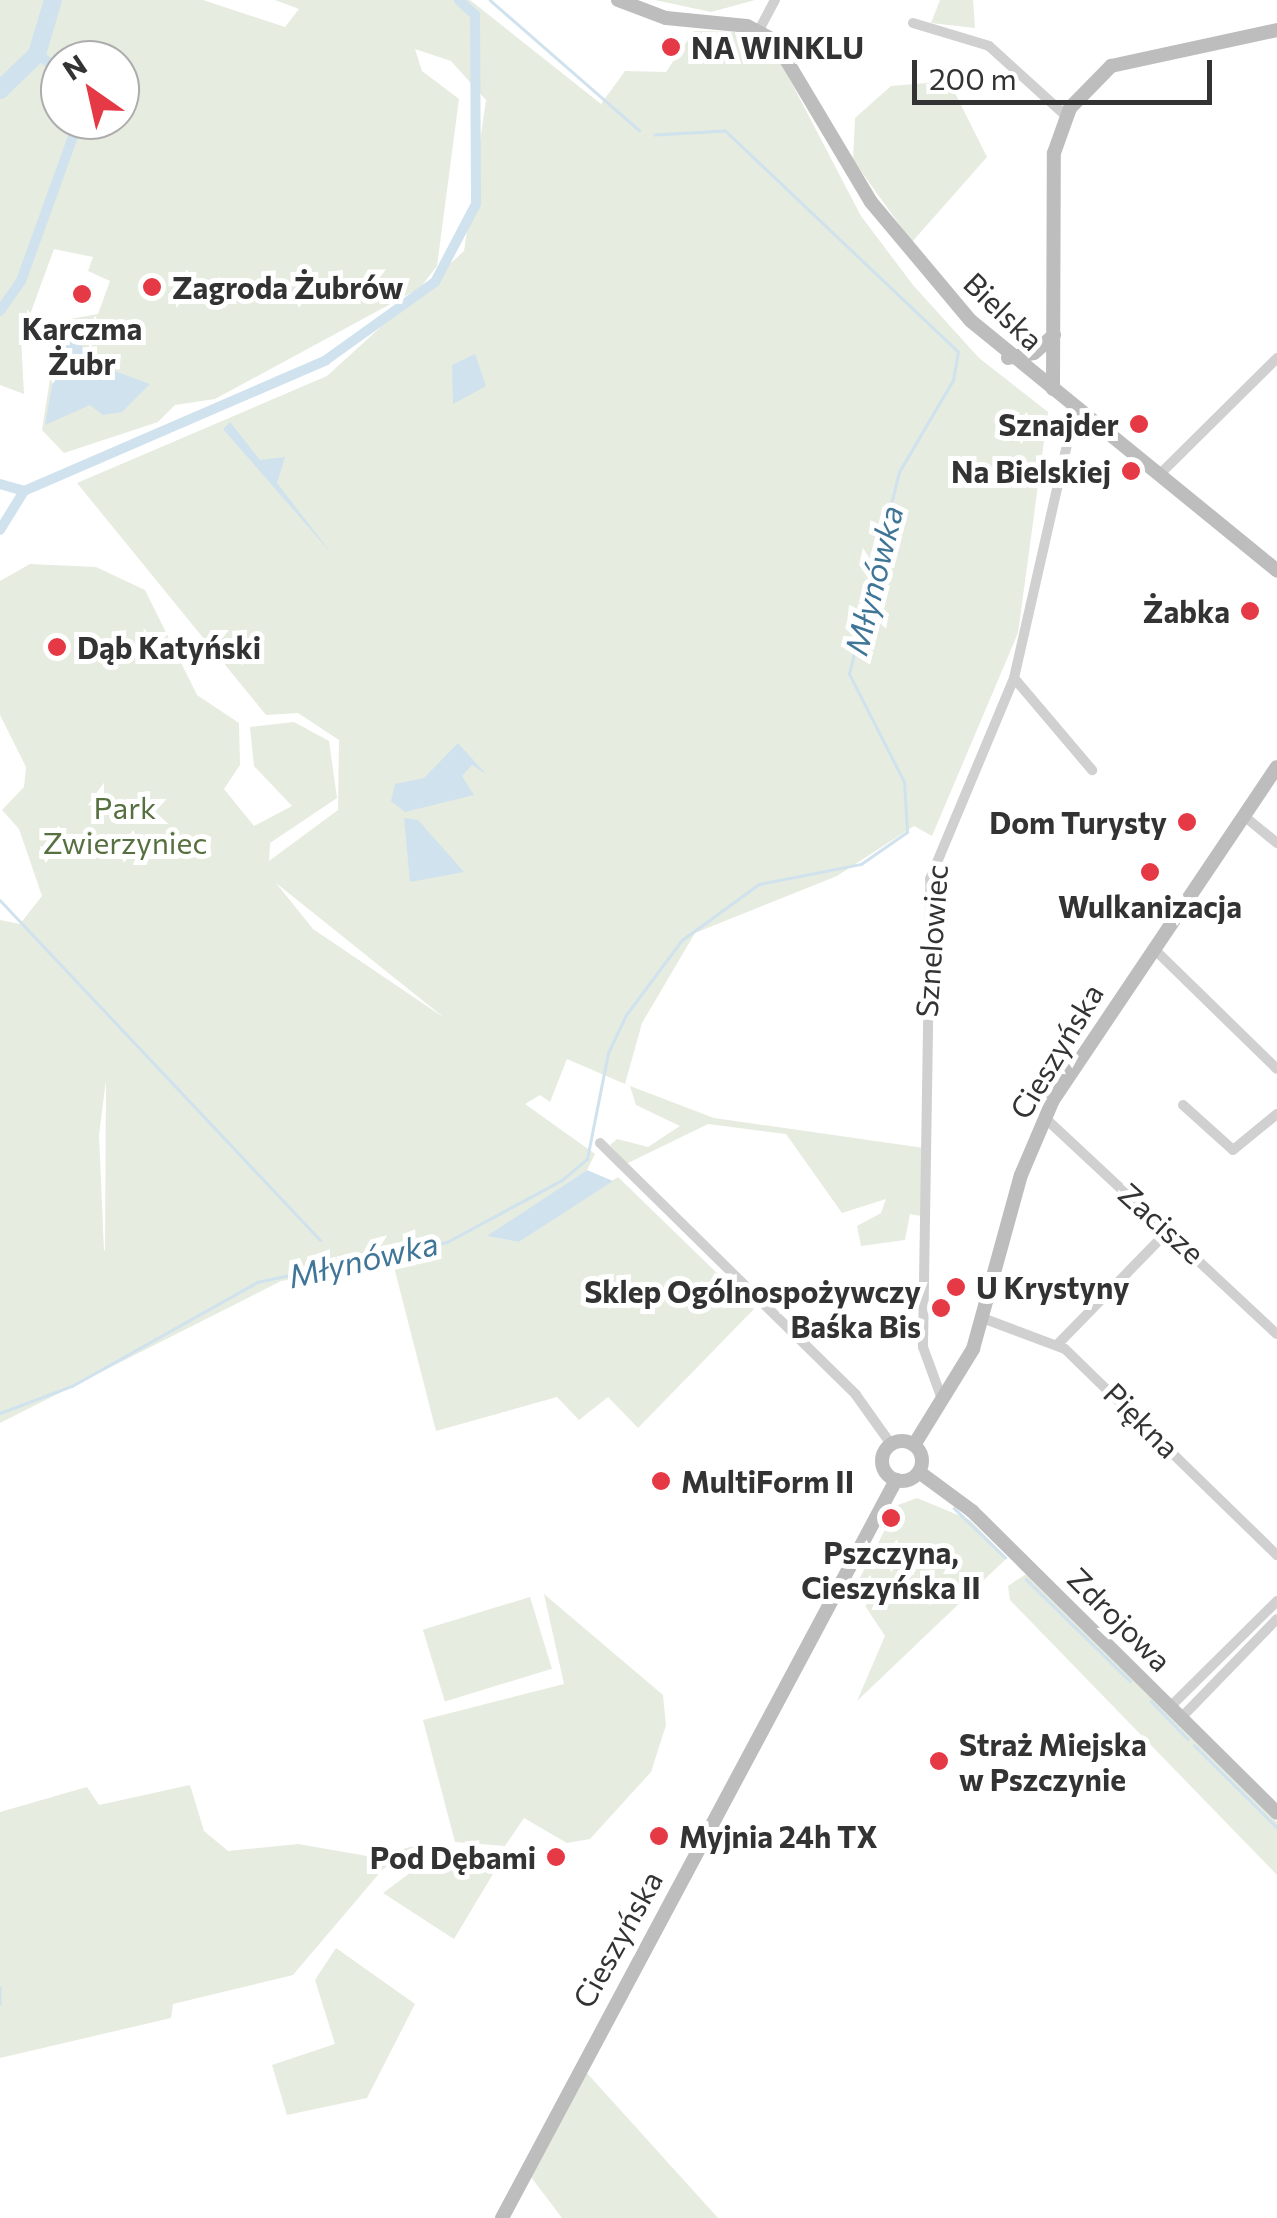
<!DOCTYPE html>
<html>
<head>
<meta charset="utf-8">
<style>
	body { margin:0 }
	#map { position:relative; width:1277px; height:2218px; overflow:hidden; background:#fff; font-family:Commissioner,sans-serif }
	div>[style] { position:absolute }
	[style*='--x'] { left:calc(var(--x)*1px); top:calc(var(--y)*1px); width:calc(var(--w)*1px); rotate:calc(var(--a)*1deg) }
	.green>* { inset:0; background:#e6ecdf; transform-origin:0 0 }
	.water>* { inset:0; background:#cfe2ee }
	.stream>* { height:2.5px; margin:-1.25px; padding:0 1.25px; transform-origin:1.25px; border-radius:1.25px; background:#cfe2ee }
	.canal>* { height:10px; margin:-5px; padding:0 5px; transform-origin:5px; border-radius:5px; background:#cfe2ee }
	.river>* { height:18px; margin:-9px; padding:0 9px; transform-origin:9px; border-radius:9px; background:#cfe2ee }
	.street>* { height:10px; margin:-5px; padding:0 5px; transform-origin:5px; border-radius:5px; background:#d0d0d0 }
	.secondary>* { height:14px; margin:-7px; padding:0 7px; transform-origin:7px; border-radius:7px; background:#bdbdbd }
	.secondary>.ring { margin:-7px; padding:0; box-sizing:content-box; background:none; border:14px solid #bdbdbd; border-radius:50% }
	.dots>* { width:28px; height:28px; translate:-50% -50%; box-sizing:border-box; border:5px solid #fff; border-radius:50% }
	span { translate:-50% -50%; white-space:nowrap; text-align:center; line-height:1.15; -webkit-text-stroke:10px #fff; paint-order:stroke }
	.poi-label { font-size:30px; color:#333; font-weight:700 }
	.left { translate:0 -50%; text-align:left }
	.right { translate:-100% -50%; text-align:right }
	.street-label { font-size:30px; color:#333 }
	.park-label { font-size:30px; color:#56703f }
	.water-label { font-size:32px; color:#3f7597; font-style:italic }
	.north { position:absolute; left:40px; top:40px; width:100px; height:100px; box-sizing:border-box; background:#fff; border:2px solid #adadad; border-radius:50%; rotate:326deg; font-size:28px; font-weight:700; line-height:40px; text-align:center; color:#333 }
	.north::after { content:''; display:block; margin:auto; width:35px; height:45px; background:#e63946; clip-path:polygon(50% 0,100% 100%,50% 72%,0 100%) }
	.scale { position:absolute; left:912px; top:60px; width:300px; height:45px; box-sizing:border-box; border:5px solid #333; border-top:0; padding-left:12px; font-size:30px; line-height:35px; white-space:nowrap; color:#333; -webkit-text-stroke:8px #fff; paint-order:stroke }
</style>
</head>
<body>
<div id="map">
	<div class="green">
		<div style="clip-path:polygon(evenodd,0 0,203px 0,285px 27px,299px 9px,275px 0,470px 0,601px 104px,625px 71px,666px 72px,694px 31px,745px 32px,778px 57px,861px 216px,913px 285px,979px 358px,1048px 412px,1018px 633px,932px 836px,914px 826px,837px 876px,695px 933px,642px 1023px,625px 1084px,567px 1059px,550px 1102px,540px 1095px,525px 1104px,595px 1154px,587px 1170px,488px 1236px,519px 1242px,618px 1177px,754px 1309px,638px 1428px,608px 1397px,579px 1420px,557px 1397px,436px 1431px,393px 1263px,281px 1281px,0 1423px,0 920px,20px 924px,42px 896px,19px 829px,2px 810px,24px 787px,26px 767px,0 715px,0 581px,30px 564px,96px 567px,145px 590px,197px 695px,239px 723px,240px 765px,224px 789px,254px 826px,292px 806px,254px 766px,250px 727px,294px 722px,329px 741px,337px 798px,270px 843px,269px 861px,338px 810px,339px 740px,298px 713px,266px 715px,77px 483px,327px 376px,464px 251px,486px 100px,451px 61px,415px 49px,422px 71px,459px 99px,437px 266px,420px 288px,215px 399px,175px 405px,158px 422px,64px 453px,42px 430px,59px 321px,98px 314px,110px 281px,88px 271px,93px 257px,54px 249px,21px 339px,24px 394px,0 385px,0 0,60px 60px,120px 60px,120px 120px,60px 120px,60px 60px,0 0,276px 883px,442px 1016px,443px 1017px,313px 929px,276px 883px,0 0,106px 1080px,105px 1250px,104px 1251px,99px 1135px,106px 1080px)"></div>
		<div style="clip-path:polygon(655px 0,755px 0,711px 12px)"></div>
		<div style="clip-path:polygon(940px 0,973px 0,975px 28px,931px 23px)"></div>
		<div style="clip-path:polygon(949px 81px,987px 157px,912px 242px,853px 160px,855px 118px,891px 86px)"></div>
		<div style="clip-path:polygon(630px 1086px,714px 1118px,924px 1148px,921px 1216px,910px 1214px,905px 1240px,861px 1246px,857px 1226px,881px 1213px,886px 1199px,842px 1213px,786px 1134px,708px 1124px,626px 1164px,610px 1145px,617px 1139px,648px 1147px,680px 1126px,636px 1105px)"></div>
		<div style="clip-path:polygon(917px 1498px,970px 1520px,1007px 1558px,857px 1701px,885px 1636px,854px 1589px,898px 1505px)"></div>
		<div style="clip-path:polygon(1026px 1574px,1277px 1822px,1277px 1875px,1010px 1600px,1008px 1586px)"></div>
		<div style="clip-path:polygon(544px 1594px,663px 1695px,666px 1725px,651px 1772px,590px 1839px,567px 1843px,524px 1818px,505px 1846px,455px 1842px,423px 1720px,564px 1684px)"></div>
		<div style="left:530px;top:1597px;width:75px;height:112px;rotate:73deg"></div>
		<div style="clip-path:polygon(190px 1785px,204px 1831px,228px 1851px,298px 1844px,373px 1857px,425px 1843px,383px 1869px,293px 1975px,173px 2004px,171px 2018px,0 2058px,0 1812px,87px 1787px,99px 1805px)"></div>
		<div style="clip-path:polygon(470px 1854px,499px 1860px,503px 1872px,496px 1869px,454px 1939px,383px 1893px,433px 1856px)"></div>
		<div style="clip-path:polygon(336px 1948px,415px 2004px,367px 2098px,287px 2115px,272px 2065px,335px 2044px,315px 1980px)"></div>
		<div style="clip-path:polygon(586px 2072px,718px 2218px,562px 2218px,531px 2177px)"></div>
	</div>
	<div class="water">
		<div style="clip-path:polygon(63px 323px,87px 353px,72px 367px,90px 362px,150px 384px,122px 412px,103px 415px,90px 405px,45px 425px)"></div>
		<div style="clip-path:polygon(475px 354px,486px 386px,453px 404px,452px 365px)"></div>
		<div style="clip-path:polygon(230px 422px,260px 460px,285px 457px,277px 483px,332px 554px,223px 429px)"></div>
		<div style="clip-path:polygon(458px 743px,486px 774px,472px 765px,462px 776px,474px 795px,405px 812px,391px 801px,395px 784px,424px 778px)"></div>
		<div style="clip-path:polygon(404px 818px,418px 820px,464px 872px,410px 882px)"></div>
		<div style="clip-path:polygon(587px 1170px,613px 1181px,519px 1242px,487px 1236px)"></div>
	</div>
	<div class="stream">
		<div style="--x:490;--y:0;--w:198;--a:41.1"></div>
		<div style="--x:0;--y:900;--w:467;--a:46.7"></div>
		<div style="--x:0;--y:1413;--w:77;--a:-20.6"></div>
		<div style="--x:72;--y:1386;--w:212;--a:-29.3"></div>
		<div style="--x:257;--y:1282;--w:194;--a:-11.9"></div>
		<div style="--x:447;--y:1242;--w:131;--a:-28.3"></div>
		<div style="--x:562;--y:1180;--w:33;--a:-40"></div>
		<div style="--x:587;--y:1159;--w:108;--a:-78.8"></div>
		<div style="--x:608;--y:1053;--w:42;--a:-64.7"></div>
		<div style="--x:626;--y:1015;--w:94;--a:-53.3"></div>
		<div style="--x:682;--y:940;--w:95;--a:-36"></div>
		<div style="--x:759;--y:884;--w:104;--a:-11.1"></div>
		<div style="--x:861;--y:864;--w:56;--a:-34.8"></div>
		<div style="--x:907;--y:832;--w:50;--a:-93.4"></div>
		<div style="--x:904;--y:782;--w:121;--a:-117"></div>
		<div style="--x:849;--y:674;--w:208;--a:-76.1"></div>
		<div style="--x:899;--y:472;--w:107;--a:-59.6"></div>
		<div style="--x:953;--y:380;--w:28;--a:-80"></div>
		<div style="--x:958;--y:352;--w:321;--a:-136.5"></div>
		<div style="--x:725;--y:131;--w:70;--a:176.7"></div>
		<div style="--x:954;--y:1508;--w:71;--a:43.9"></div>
		<div style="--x:1026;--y:1579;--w:146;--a:44.4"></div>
		<div style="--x:1151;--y:1701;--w:53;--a:45.8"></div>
		<div style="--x:1194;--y:1745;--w:117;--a:44.7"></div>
		<div style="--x:0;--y:1987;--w:17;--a:90"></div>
	</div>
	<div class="canal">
		<div style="--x:37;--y:54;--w:21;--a:35"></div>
		<div style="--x:0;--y:311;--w:37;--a:-55"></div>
		<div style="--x:21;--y:281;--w:171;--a:-70.2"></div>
		<div style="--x:0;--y:484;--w:25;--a:16"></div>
		<div style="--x:0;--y:530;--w:46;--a:-58.4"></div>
		<div style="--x:24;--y:491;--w:329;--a:-23.4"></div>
		<div style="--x:326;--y:360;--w:134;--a:-35.6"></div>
		<div style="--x:435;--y:282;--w:88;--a:-62.3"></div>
		<div style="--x:476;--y:204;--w:189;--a:-90.3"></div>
		<div style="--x:475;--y:15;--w:22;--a:-137"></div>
	</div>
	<div class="river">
		<div style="--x:0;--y:90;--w:52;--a:-44.2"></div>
		<div style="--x:37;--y:54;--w:56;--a:-73.5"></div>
	</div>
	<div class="street">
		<div style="--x:913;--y:23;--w:79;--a:16.8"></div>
		<div style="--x:989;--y:46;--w:103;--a:42.2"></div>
		<div style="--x:759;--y:30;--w:34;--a:-62"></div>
		<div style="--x:1163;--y:471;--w:161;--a:-44.7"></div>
		<div style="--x:1014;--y:678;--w:121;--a:49.7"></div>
		<div style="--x:1244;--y:816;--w:43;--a:39.3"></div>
		<div style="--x:1153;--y:948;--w:173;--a:44.3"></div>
		<div style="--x:1183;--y:1105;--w:67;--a:42"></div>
		<div style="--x:1233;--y:1150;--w:57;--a:-39.3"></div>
		<div style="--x:1044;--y:1117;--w:318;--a:43"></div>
		<div style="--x:600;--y:1143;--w:359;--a:44.5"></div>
		<div style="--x:856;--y:1395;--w:60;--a:54.5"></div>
		<div style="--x:985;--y:1319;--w:85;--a:20.6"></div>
		<div style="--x:1065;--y:1349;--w:296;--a:44.2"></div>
		<div style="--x:1057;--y:1345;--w:158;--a:-45.8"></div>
		<div style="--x:942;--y:1399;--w:55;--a:-110.1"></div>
		<div style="--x:923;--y:1347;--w:468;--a:-89.1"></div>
		<div style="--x:930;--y:879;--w:218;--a:-67.3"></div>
		<div style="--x:1014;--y:678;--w:280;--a:-77.2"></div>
		<div style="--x:1170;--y:1707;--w:151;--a:-44.7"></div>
		<div style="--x:1181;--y:1718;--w:138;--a:-45.9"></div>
	</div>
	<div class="secondary">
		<div style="--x:618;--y:0;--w:51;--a:20.6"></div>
		<div style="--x:666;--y:18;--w:81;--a:5.6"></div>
		<div style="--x:747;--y:26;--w:32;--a:28"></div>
		<div style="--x:775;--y:41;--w:187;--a:59.2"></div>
		<div style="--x:871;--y:202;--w:155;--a:50"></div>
		<div style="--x:971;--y:321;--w:395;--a:39.2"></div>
		<div style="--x:1008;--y:358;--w:26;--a:-11"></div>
		<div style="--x:1034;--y:353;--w:27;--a:-42"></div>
		<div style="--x:1053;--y:389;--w:236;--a:-89.8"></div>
		<div style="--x:1054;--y:153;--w:48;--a:-70.4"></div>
		<div style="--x:1070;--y:108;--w:59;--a:-45.7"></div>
		<div style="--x:1111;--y:66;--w:170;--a:-12.2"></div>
		<div class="ring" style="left:882px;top:1441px;width:26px;height:26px"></div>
		<div style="--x:914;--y:1445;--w:113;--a:-58.4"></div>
		<div style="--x:973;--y:1349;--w:180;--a:-74.6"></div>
		<div style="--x:1021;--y:1175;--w:82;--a:-66.9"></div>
		<div style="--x:1053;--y:1100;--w:401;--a:-56.1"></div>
		<div style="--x:919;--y:1472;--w:66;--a:36.3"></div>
		<div style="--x:972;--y:1511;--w:429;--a:44.7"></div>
		<div style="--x:502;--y:2218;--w:837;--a:-61.9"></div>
	</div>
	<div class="dots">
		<div style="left:671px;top:47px;background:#e63946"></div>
		<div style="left:152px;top:287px;background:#e63946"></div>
		<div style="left:82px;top:294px;background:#e63946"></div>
		<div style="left:1139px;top:424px;background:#e63946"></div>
		<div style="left:1131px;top:471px;background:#e63946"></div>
		<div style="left:1250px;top:611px;background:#e63946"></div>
		<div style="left:57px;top:647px;background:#e63946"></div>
		<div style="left:1187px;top:822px;background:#e63946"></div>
		<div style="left:1150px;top:872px;background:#e63946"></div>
		<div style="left:956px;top:1287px;background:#e63946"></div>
		<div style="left:941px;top:1308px;background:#e63946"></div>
		<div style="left:661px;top:1481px;background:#e63946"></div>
		<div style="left:891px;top:1518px;background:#e63946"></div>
		<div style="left:939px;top:1761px;background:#e63946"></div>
		<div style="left:659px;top:1836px;background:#e63946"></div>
		<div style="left:556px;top:1857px;background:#e63946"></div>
	</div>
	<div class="poi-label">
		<span class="left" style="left:691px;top:47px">NA WINKLU</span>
		<span class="left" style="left:172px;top:287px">Zagroda Żubrów</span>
		<span style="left:82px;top:345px">Karczma<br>Żubr</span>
		<span class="right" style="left:1119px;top:424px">Sznajder</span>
		<span class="right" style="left:1111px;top:471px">Na Bielskiej</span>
		<span class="right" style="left:1230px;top:611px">Żabka</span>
		<span class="left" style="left:77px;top:647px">Dąb Katyński</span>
		<span class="right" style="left:1167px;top:822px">Dom Turysty</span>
		<span style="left:1150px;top:906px">Wulkanizacja</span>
		<span class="left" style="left:976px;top:1287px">U Krystyny</span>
		<span class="right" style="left:921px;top:1308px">Sklep Ogólnospożywczy<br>Baśka Bis</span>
		<span class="left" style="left:681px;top:1481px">MultiForm II</span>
		<span style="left:891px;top:1569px">Pszczyna,<br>Cieszyńska II</span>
		<span class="left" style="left:959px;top:1761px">Straż Miejska<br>w Pszczynie</span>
		<span class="left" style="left:679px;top:1836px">Myjnia 24h TX</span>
		<span class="right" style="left:536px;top:1857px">Pod Dębami</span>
	</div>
	<div class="street-label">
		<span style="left:1004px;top:311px;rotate:44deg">Bielska</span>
		<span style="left:931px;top:941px;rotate:-86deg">Sznelowiec</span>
		<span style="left:1056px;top:1051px;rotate:-59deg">Cieszyńska</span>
		<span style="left:1162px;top:1223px;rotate:42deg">Zacisze</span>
		<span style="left:1142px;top:1420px;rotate:45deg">Piękna</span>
		<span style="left:1120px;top:1619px;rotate:45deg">Zdrojowa</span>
		<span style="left:617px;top:1939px;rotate:-61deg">Cieszyńska</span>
	</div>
	<div class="park-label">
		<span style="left:125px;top:824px">Park<br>Zwierzyniec</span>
	</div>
	<div class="water-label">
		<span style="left:873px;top:580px;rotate:-76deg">Młynówka</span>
		<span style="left:363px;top:1259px;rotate:-13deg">Młynówka</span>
	</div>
	<div class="north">N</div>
	<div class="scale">200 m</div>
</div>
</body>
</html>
